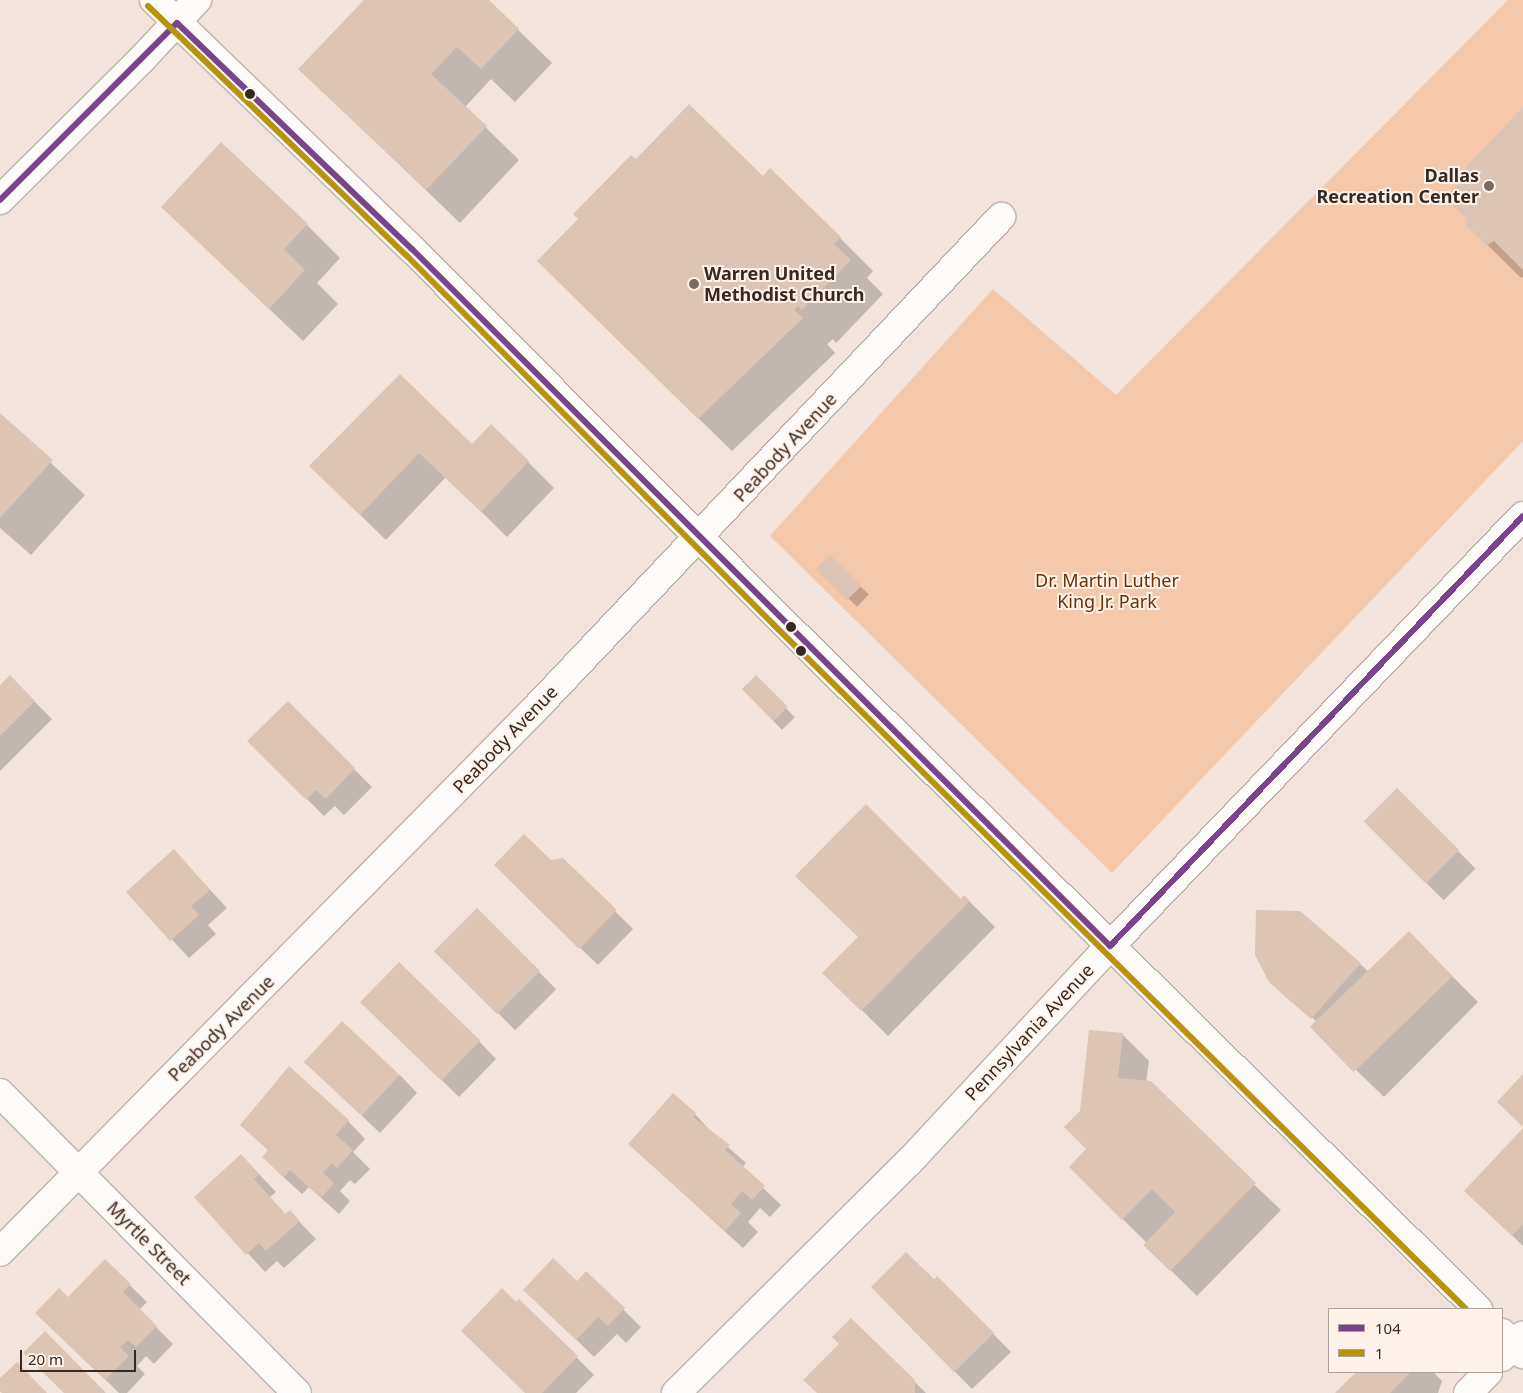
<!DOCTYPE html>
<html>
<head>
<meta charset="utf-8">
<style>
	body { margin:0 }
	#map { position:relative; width:1523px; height:1393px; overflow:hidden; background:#f2e4dc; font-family:"Noto Sans",sans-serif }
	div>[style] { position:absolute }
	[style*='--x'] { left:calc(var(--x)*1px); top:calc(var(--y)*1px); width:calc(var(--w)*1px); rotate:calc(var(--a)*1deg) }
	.green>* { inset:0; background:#f5c8aa }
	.shadow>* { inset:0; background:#0003; transform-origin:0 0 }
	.building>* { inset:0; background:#ddc5b6; transform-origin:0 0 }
	.roads { filter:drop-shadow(1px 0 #bfb3ac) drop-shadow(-1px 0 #bfb3ac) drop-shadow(0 1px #bfb3ac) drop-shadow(0 -1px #bfb3ac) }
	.street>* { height:28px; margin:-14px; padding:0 14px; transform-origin:14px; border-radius:14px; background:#fdfbfa }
	.secondary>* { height:28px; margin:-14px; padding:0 14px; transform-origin:14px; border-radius:14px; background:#fdfbfa }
	.bus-1>* { height:6px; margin:-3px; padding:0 3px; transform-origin:3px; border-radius:3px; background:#794489 }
	.bus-2>* { height:6px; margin:-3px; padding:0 3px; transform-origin:3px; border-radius:3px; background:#b8930c }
	.dots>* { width:14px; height:14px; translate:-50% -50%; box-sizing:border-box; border:2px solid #fff2ea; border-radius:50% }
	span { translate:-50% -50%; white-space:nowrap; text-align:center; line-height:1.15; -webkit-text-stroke:4px #fff2ea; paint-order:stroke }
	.poi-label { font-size:18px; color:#352921; font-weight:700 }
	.right { translate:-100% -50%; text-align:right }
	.left { translate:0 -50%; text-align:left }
	.street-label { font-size:18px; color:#352921 }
	.park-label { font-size:18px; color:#683200 }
	.legend { position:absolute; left:1328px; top:1308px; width:175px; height:65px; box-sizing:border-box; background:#fff2ea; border:1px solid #aea29a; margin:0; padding:6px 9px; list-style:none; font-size:15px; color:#352921 }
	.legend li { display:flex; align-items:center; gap:10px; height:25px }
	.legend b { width:25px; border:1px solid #aea29a }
	.scale { position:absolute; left:20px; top:1350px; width:116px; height:22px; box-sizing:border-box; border:2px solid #352921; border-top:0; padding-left:6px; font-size:15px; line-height:18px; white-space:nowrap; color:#352921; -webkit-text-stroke:4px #fff2ea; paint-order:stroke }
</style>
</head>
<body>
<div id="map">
	<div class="green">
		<div style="clip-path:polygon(1508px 0,1523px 0,1523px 441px,1112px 873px,770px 536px,993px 289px,1116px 395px)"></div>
	</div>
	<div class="shadow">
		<div style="clip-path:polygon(365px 0,487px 0,552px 63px,515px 102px,491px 79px,465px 107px,519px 160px,460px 223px,300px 69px)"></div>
		<div style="clip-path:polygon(1523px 109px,1523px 277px,1521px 278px,1467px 225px,1468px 175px)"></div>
		<div style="clip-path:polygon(636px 161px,763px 178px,840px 238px,873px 271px,867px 278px,883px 294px,836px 343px,833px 339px,827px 344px,835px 353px,732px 451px,572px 295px)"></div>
		<div style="clip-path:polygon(162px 207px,307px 225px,340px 258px,317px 283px,338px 304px,303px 341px)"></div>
		<div style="clip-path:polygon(0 415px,85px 495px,31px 555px,0 528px)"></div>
		<div style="clip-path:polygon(472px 446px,528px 462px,554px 488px,507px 537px,446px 477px,386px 540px,310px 466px)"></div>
		<div style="left:830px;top:557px;width:54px;height:17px;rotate:44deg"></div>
		<div style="clip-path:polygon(10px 677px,52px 719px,0 771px,0 687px)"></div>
		<div style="left:756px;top:677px;width:56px;height:18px;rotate:46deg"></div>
		<div style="clip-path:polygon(288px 703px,372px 787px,344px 815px,335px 806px,324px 816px,249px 741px)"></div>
		<div style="left:1397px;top:790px;width:111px;height:45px;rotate:45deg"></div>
		<div style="clip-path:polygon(174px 851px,227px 908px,208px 925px,216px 934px,189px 958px,128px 892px)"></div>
		<div style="clip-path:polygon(562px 859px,633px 929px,598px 965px,513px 883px,550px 862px)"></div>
		<div style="clip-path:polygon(965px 897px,995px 927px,888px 1036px,824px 973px,961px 901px)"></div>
		<div style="left:477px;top:910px;width:112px;height:58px;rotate:45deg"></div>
		<div style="clip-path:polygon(1409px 933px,1478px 1002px,1384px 1097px,1313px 1028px,1317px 1022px,1292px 1000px,1292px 1003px,1270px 981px,1360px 964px,1369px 972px)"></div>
		<div style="clip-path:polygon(379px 1019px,479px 1041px,496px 1059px,459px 1097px)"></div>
		<div style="clip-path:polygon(1123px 1035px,1149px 1061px,1146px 1082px,1281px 1210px,1197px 1296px,1145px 1245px,1147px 1243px,1070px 1167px,1087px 1149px,1081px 1111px)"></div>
		<div style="clip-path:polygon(400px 1075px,417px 1093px,380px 1133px,323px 1079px)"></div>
		<div style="clip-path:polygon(695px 1114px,712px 1133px,746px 1163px,742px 1168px,781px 1205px,770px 1217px,760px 1208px,748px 1222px,758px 1232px,743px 1248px,629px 1144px)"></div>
		<div style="clip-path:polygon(348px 1121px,365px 1139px,353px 1152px,370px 1169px,355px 1184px,350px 1180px,340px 1191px,350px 1201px,339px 1214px,309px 1187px,302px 1194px,281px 1175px,263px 1157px,269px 1151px,242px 1125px)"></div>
		<div style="clip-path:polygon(1523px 1130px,1523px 1246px,1466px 1191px)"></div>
		<div style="clip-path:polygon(241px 1155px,276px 1192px,270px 1197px,286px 1215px,290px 1212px,316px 1239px,284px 1268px,277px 1261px,265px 1272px,196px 1197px)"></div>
		<div style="clip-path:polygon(105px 1261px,147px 1302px,139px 1310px,173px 1344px,154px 1364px,146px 1356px,137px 1366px,145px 1374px,127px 1393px,119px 1393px,55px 1330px,68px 1299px)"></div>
		<div style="clip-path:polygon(586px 1273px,641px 1327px,626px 1343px,617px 1334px,594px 1357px,543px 1307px,577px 1282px)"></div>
		<div style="clip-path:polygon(937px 1277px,1011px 1352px,972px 1389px,872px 1287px,934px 1281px)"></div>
		<div style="clip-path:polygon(519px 1300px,594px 1375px,576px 1393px,526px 1393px,516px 1304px)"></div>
		<div style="clip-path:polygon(851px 1320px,926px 1393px,819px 1393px)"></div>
		<div style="clip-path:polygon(1358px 1372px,1433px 1372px,1442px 1381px,1438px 1393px,1337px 1393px)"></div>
	</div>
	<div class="building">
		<div style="clip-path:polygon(364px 0,489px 0,519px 29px,481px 69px,457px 47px,431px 74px,487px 126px,426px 190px,298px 69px)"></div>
		<div style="clip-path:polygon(689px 104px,763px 176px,770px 168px,841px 237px,834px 244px,851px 260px,802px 310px,798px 306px,794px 310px,803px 318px,698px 419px,537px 261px,578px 219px,573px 214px,631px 155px,636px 159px)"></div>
		<div style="clip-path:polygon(1523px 107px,1523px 270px,1494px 241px,1487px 245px,1466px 225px,1467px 219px,1445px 198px,1467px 175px,1466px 167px)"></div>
		<div style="clip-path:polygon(221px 142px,308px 224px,284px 249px,305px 270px,269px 309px,161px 207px)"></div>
		<div style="clip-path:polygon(400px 374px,472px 444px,491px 424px,529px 461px,481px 512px,419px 453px,360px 515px,309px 466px)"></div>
		<div style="clip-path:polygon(0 413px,53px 460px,0 518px)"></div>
		<div style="left:830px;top:555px;width:44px;height:20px;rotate:45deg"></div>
		<div style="clip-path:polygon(10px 675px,35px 701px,0 736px,0 685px)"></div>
		<div style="left:756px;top:675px;width:45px;height:20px;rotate:45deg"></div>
		<div style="clip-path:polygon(288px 701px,355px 768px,326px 799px,316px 790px,306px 800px,247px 741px)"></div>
		<div style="left:1397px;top:788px;width:88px;height:47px;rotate:45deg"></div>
		<div style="clip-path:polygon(866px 804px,961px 899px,964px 895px,970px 901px,861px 1011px,822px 973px,858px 937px,795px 876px)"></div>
		<div style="clip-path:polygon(524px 834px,551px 860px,563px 858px,617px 910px,579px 949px,494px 865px)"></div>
		<div style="clip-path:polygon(174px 849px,210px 890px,191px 906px,199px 915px,170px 941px,126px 892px)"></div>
		<div style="left:477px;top:908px;width:89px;height:61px;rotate:45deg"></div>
		<div style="clip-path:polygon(1256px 910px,1300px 911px,1361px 963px,1311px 1019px,1269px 982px,1255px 955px)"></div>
		<div style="left:1409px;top:931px;width:63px;height:138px;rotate:46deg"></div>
		<div style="left:399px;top:962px;width:113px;height:56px;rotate:44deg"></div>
		<div style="left:342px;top:1021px;width:79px;height:56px;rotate:43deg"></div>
		<div style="clip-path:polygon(1089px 1030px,1123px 1033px,1118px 1078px,1151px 1081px,1256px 1183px,1170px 1271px,1143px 1245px,1175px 1212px,1152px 1189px,1122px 1220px,1069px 1167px,1086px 1149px,1064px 1127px,1080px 1111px)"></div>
		<div style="clip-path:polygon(289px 1066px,349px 1120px,336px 1135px,353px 1150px,337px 1168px,332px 1163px,323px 1173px,334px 1183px,321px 1198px,290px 1170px,284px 1177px,262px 1157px,268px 1150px,240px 1125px)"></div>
		<div style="clip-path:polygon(1523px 1074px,1523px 1127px,1497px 1102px)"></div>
		<div style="clip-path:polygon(673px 1093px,696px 1113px,693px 1117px,730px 1145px,725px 1150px,765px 1186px,752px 1200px,742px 1191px,731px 1204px,741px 1213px,725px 1231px,628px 1144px)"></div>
		<div style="clip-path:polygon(1523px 1128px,1523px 1224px,1512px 1236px,1464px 1191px)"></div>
		<div style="clip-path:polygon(241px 1154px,259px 1174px,254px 1179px,285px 1214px,290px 1210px,300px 1221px,266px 1251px,259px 1243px,246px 1255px,194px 1197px)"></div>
		<div style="clip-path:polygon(906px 1252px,934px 1279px,937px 1276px,994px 1333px,954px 1372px,871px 1287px)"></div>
		<div style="clip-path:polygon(553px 1258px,577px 1281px,586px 1271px,625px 1308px,608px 1326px,598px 1317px,576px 1340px,523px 1290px)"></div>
		<div style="clip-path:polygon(105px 1259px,131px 1284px,123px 1292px,157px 1326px,136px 1347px,128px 1340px,120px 1347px,129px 1356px,105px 1380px,35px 1313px,59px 1288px,68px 1297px)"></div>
		<div style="clip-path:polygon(502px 1288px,516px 1302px,519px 1299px,578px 1356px,542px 1393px,525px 1393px,461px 1331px)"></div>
		<div style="clip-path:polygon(851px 1318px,915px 1380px,915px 1393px,817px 1393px,803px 1380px,839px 1344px,832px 1337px)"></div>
		<div style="clip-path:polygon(45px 1331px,106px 1393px,64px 1393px,23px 1353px)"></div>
		<div style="clip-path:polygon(17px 1362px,47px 1393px,2px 1393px,0 1391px,0 1378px)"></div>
		<div style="clip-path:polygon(1356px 1372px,1411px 1372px,1390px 1393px,1335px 1393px)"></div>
	</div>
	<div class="roads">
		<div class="street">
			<div style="--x:0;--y:1093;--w:422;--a:45.3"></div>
			<div style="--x:0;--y:1252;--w:762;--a:-45.43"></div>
			<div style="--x:535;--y:709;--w:678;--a:-46.55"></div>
			<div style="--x:1502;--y:1357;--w:30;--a:-46"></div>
			<div style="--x:1468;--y:1393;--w:29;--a:-46"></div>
		</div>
		<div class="secondary">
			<div style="--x:154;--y:0;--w:359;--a:44"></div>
			<div style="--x:412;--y:249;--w:520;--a:45.16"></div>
			<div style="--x:779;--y:618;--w:983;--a:44.67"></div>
			<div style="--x:0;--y:200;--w:200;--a:-44.8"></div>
			<div style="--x:142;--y:59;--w:81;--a:-47"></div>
			<div style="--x:1502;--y:1333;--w:30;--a:45"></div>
			<div style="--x:676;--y:1393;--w:328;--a:-44.8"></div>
			<div style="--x:909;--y:1162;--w:295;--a:-47.1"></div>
			<div style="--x:1110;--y:946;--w:596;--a:-46.16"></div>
		</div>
	</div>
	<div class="bus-1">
		<div style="--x:177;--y:23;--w:326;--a:43.9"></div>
		<div style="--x:412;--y:249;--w:986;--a:44.96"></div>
		<div style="--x:0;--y:200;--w:250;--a:-45"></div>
		<div style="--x:1110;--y:946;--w:596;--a:-46.16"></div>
	</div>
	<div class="bus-2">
		<div style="--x:148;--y:6;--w:359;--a:44"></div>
		<div style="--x:406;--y:255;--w:520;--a:45.16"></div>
		<div style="--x:773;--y:624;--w:974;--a:44.67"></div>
	</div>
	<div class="dots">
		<div style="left:250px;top:94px;background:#352921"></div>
		<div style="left:1489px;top:186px;background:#776a62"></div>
		<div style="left:694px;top:284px;background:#776a62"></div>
		<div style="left:791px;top:627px;background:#352921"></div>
		<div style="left:801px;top:651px;background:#352921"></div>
	</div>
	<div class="poi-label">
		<span class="right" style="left:1479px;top:186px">Dallas<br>Recreation Center</span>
		<span class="left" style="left:704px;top:284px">Warren United<br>Methodist Church</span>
	</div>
	<div class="street-label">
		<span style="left:785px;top:447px;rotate:-47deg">Peabody Avenue</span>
		<span style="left:505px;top:739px;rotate:-46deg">Peabody Avenue</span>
		<span style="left:221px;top:1028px;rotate:-45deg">Peabody Avenue</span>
		<span style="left:1029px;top:1032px;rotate:-47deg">Pennsylvania Avenue</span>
		<span style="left:149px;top:1243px;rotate:45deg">Myrtle Street</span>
	</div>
	<div class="park-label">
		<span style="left:1107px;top:591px">Dr. Martin Luther<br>King Jr. Park</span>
	</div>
	<ul class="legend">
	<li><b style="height:6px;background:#794489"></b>104</li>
	<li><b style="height:6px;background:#b8930c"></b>1</li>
	</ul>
	<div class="scale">20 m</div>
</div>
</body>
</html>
